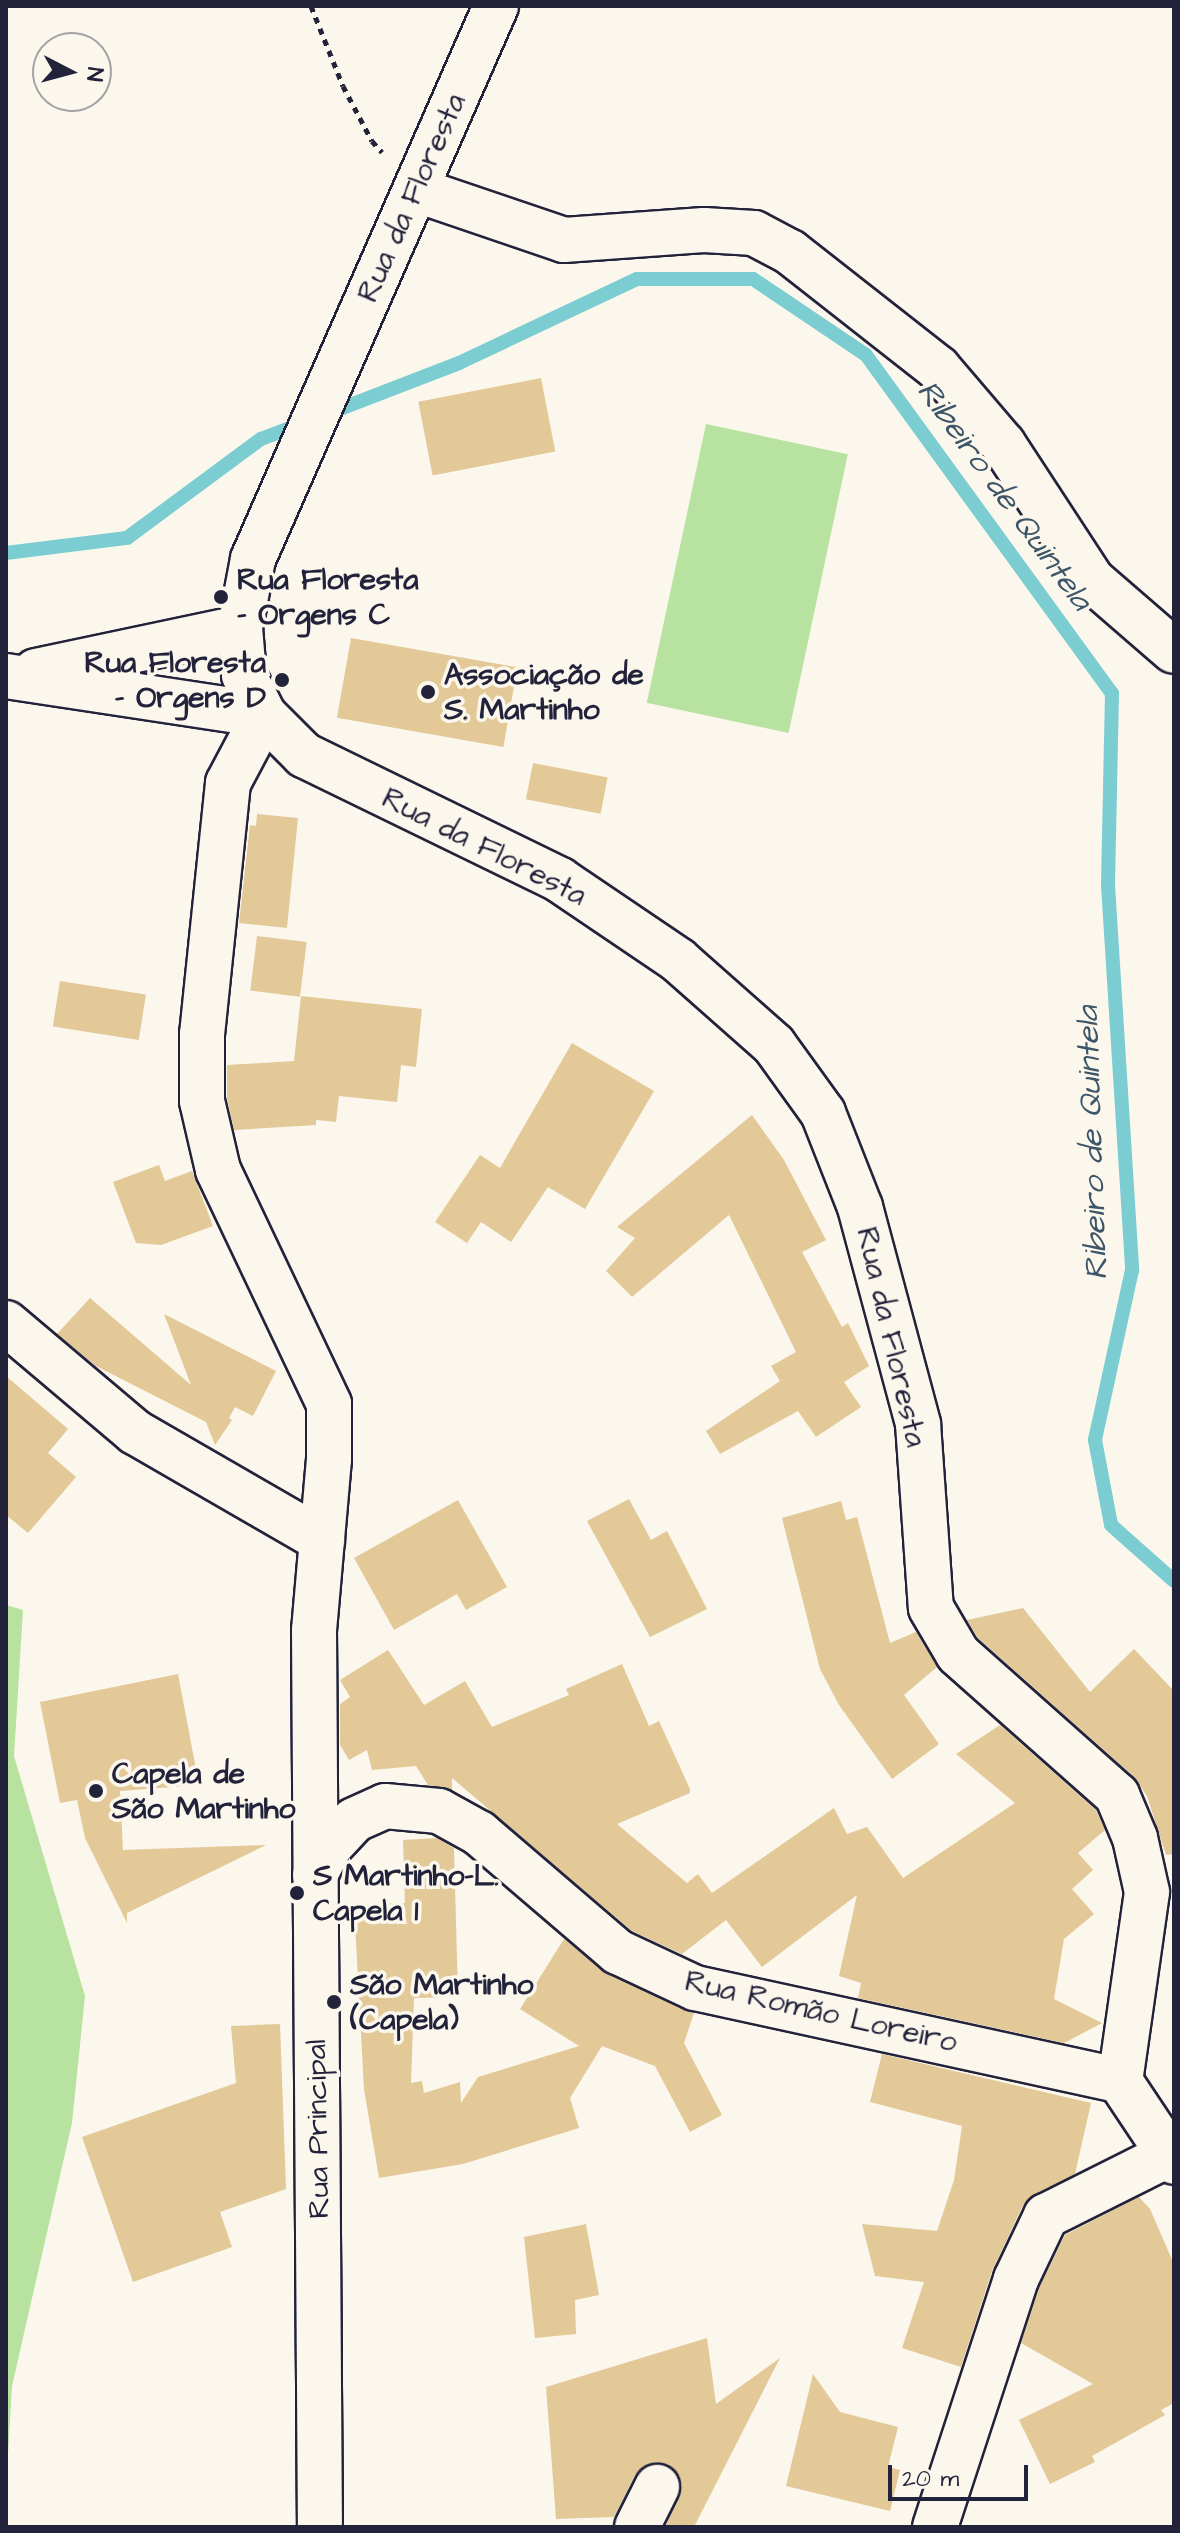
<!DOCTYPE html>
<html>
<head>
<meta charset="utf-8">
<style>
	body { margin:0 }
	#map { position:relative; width:1180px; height:2533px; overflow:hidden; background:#fbf7ec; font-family:"Architects Daughter",sans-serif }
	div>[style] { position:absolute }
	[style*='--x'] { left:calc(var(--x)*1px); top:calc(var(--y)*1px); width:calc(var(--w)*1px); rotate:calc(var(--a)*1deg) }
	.green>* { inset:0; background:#b8e29f; transform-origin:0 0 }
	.stream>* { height:14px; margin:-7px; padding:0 7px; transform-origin:7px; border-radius:7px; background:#7bcdd1 }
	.building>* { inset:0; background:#e3c898; transform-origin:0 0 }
	.path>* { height:5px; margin-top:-2.5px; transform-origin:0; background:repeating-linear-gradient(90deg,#22223b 0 6px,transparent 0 12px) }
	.roads { filter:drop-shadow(2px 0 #22223b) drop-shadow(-2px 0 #22223b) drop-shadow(0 2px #22223b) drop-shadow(0 -2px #22223b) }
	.minor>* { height:44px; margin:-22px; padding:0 22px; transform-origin:22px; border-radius:22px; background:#fbf7ec }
	.tertiary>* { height:44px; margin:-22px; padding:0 22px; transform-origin:22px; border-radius:22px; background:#fbf7ec }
	.dots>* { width:22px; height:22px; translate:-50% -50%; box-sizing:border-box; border:4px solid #fbf7ec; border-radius:50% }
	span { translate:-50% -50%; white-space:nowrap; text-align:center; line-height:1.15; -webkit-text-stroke:7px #fbf7ec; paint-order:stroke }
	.street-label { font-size:30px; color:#22223b }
	.poi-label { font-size:30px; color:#22223b; font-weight:700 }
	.left { translate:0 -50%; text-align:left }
	.right { translate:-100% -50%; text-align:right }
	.water-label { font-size:32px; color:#3d5568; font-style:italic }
	.frame { position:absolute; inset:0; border:8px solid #22223b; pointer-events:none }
	.north { position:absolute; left:32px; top:32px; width:80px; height:80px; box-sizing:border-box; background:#fbf7ec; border:2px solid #a4a2a5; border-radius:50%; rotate:96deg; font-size:22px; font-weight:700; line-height:32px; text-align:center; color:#22223b }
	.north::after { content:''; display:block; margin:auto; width:28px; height:36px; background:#22223b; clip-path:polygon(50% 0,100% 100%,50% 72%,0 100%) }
	.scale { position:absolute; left:888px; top:2465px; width:140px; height:36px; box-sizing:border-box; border:4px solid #22223b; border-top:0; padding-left:10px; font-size:24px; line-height:28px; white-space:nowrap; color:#22223b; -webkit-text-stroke:6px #fbf7ec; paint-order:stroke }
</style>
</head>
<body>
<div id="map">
	<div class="green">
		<div style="left:706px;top:424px;width:145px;height:285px;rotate:12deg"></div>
		<div style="clip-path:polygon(6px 1605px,23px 1610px,14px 1756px,85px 1996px,72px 2123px,12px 2386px,6px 2488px)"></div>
	</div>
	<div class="stream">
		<div style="--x:327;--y:414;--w:142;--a:-21.1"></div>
		<div style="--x:459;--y:363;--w:197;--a:-25.3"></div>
		<div style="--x:637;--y:279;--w:116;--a:0"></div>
		<div style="--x:753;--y:279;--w:136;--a:33.9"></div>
		<div style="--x:866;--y:355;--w:418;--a:54"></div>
		<div style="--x:1112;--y:693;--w:192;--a:91.2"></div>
		<div style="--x:1108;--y:885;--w:386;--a:86.4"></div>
		<div style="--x:1132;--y:1270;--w:174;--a:102.3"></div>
		<div style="--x:1095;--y:1440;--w:86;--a:79.3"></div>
		<div style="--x:1111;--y:1525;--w:84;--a:41.6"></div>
		<div style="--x:6;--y:553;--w:122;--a:-7.1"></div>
		<div style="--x:127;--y:538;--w:167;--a:-36.5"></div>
		<div style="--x:261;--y:439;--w:45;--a:-20.9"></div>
	</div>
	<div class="building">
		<div style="left:541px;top:378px;width:75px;height:125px;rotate:79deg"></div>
		<div style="left:351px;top:638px;width:169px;height:81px;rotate:10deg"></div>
		<div style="left:533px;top:763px;width:76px;height:37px;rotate:11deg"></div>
		<div style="clip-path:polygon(257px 814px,298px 818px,287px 928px,239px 923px,250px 825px,256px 826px)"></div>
		<div style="left:257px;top:936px;width:50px;height:55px;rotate:7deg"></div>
		<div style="left:60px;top:981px;width:87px;height:46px;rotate:9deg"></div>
		<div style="clip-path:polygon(301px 996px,422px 1009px,416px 1067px,401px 1065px,397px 1102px,339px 1096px,336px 1122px,316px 1120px,316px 1125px,234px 1130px,227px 1098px,227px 1065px,294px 1061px)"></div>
		<div style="clip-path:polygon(572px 1043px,654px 1091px,585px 1209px,548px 1187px,511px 1242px,481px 1222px,467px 1243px,435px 1222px,480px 1155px,500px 1168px)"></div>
		<div style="clip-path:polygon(752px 1115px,784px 1160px,826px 1240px,802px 1252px,842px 1327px,848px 1323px,869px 1366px,844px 1382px,861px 1407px,816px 1437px,798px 1411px,720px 1454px,706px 1431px,780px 1381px,771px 1366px,796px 1352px,729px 1215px,632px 1297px,606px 1271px,635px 1238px,617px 1227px)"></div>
		<div style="clip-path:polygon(159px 1165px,165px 1181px,192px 1171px,213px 1226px,161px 1245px,136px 1243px,113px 1182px)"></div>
		<div style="clip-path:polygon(90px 1298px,191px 1385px,164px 1314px,276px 1371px,253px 1416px,235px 1407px,229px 1418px,232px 1420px,215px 1445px,206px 1422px,96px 1366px,57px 1334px)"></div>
		<div style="clip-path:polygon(6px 1376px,68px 1429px,48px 1453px,76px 1477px,28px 1533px,6px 1515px)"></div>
		<div style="clip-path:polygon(629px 1499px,651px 1540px,667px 1531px,707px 1609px,650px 1637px,587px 1521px)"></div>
		<div style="clip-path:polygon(458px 1500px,507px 1587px,466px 1610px,457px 1594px,394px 1630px,354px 1558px)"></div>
		<div style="clip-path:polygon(841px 1501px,846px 1520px,857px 1517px,890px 1643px,916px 1632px,937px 1667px,904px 1695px,939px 1744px,892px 1779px,839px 1705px,820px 1669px,782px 1518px)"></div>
		<div style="clip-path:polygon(1023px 1608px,1090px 1692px,1134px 1649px,1174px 1691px,1174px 1854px,1166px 1855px,1147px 1796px,1134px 1777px,978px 1638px,967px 1620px)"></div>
		<div style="clip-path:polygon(388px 1650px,424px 1705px,465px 1681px,492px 1727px,569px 1695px,566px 1689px,622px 1664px,649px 1726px,659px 1721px,690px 1789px,690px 1793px,617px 1824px,687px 1883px,698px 1874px,712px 1893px,834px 1808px,847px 1834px,867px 1827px,903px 1878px,1015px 1803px,956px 1754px,1000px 1725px,1096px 1810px,1105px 1830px,1078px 1853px,1093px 1870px,1072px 1889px,1094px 1914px,1064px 1939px,1054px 1999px,1102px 2023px,1064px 2043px,858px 1998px,861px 1983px,839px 1976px,857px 1895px,762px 1967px,726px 1920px,682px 1954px,632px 1931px,452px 1778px,452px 1790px,428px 1785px,416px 1766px,372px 1770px,367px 1750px,349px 1760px,340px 1745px,340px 1704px,350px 1697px,340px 1680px)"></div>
		<div style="clip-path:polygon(178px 1674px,199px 1785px,120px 1791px,123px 1850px,266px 1845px,127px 1913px,127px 1923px,85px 1838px,77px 1800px,60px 1803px,40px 1702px)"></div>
		<div style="clip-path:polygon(437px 1838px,454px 1848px,458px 1997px,414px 1998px,411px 2083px,422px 2081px,424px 2093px,460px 2082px,461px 2103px,478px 2077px,579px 2046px,520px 2009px,564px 1939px,607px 1974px,694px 2013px,684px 2043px,722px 2115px,690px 2132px,655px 2066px,602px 2046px,570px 2098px,579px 2128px,463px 2164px,379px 2178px,364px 2089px,354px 1905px,405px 1903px,403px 1840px)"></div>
		<div style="clip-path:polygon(280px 2024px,286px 2189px,220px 2212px,232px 2247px,133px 2282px,82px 2137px,236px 2083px,231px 2026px)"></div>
		<div style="clip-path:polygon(882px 2054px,1091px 2103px,1075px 2174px,1035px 2194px,1023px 2205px,992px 2271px,961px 2367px,902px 2348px,924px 2282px,875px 2276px,862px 2224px,937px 2231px,954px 2180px,962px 2126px,870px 2102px)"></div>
		<div style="clip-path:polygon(1139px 2197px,1150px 2209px,1174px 2264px,1174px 2403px,1161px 2410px,1165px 2415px,1092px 2456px,1095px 2462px,1050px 2484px,1019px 2420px,1093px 2384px,1021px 2343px,1039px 2288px,1065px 2235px)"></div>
		<div style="clip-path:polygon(586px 2224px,599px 2295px,575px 2300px,576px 2334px,535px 2338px,524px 2237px)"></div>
		<div style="clip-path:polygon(707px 2338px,716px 2404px,780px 2358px,694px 2527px,666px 2526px,682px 2485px,678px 2474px,669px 2465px,656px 2462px,644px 2466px,635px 2475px,614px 2517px,556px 2519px,546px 2387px)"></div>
		<div style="clip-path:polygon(813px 2374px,840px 2412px,898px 2427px,888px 2467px,900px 2470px,890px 2511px,786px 2486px)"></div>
	</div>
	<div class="path">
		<div style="--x:311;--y:6;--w:86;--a:68.2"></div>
		<div style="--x:343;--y:86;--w:62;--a:62.2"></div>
		<div style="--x:372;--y:141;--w:15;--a:48"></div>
	</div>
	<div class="roads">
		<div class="minor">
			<div style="--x:417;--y:190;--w:155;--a:18.8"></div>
			<div style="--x:564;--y:240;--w:140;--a:-4.1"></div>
			<div style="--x:704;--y:230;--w:50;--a:3.4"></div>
			<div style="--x:754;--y:233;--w:41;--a:27.8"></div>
			<div style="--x:790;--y:252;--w:188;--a:38.1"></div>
			<div style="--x:938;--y:368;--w:100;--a:49.5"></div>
			<div style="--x:1003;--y:444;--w:163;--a:56.8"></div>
			<div style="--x:1092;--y:580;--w:108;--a:40.9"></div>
			<div style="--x:36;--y:671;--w:208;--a:-11.9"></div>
			<div style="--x:6;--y:676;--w:261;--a:8.6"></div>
			<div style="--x:264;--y:715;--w:77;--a:117.9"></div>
			<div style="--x:228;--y:783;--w:252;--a:95.9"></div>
			<div style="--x:202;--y:1034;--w:67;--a:90"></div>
			<div style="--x:202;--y:1101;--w:71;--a:76.9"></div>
			<div style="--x:218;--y:1170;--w:259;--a:64.6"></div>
			<div style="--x:329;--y:1404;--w:55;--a:90"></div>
			<div style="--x:329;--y:1459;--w:172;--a:95"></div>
			<div style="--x:314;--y:1630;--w:897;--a:89.62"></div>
			<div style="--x:6;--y:1323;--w:169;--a:40.2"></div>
			<div style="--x:135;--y:1432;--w:216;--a:30"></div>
			<div style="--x:315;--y:1875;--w:33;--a:-63"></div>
			<div style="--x:330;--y:1846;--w:35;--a:-47"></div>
			<div style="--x:354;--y:1820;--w:34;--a:-24"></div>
			<div style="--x:385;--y:1806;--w:54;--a:5.3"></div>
			<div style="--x:439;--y:1811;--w:46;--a:28.8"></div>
			<div style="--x:479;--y:1833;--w:183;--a:40.6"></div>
			<div style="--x:618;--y:1952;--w:85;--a:25.1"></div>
			<div style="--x:695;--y:1988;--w:435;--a:12.3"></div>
			<div style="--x:1120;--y:2081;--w:97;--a:56.3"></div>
			<div style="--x:637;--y:2527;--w:45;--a:-63.4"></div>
			<div style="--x:935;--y:2527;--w:261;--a:-71.9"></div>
			<div style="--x:1016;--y:2279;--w:70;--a:-64.5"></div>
			<div style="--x:1046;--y:2216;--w:143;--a:-26.6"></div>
		</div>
		<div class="tertiary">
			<div style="--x:496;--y:6;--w:604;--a:113.72"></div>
			<div style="--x:253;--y:559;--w:70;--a:100.7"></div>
			<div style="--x:240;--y:628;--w:47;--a:85.1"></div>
			<div style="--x:244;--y:675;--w:45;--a:63.4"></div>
			<div style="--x:264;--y:715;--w:57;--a:45"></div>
			<div style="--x:304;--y:755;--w:285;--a:26"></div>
			<div style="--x:560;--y:880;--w:143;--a:34.1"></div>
			<div style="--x:678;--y:960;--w:128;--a:41.5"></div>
			<div style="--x:774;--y:1045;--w:84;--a:54.2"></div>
			<div style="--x:823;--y:1113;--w:101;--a:68.5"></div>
			<div style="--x:860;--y:1207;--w:225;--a:75"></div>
			<div style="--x:918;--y:1424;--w:184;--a:86"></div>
			<div style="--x:931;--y:1608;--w:53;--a:59.6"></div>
			<div style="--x:958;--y:1654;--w:213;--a:41.6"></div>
			<div style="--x:1117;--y:1795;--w:47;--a:67.3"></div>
			<div style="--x:1135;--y:1838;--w:55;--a:77.5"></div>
			<div style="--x:1147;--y:1892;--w:191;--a:98.1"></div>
		</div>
	</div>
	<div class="dots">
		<div style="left:221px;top:597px;background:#22223b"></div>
		<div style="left:282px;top:680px;background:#22223b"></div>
		<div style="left:428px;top:692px;background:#22223b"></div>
		<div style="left:96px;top:1791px;background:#22223b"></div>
		<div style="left:297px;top:1893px;background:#22223b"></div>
		<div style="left:334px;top:2002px;background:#22223b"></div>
	</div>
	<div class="street-label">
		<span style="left:412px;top:198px;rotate:-66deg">Rua da Floresta</span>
		<span style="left:484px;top:847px;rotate:27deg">Rua da Floresta</span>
		<span style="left:891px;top:1337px;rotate:77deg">Rua da Floresta</span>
		<span style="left:821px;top:2012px;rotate:13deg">Rua Romão Loreiro</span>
		<span style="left:318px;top:2129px;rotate:-91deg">Rua Principal</span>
	</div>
	<div class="poi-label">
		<span class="left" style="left:237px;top:597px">Rua Floresta<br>- Orgens C</span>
		<span class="right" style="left:266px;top:680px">Rua Floresta<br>- Orgens D</span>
		<span class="left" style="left:444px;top:692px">Associação de<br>S. Martinho</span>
		<span class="left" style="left:112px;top:1791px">Capela de<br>São Martinho</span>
		<span class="left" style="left:313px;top:1893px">S Martinho-L.<br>Capela 1</span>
		<span class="left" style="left:350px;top:2002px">São Martinho<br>(Capela)</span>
	</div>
	<div class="water-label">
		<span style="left:1004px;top:496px;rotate:54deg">Ribeiro de Quintela</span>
		<span style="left:1093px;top:1143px;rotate:-92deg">Ribeiro de Quintela</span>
	</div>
	<div class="frame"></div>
	<div class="north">N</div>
	<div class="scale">20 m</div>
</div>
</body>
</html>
